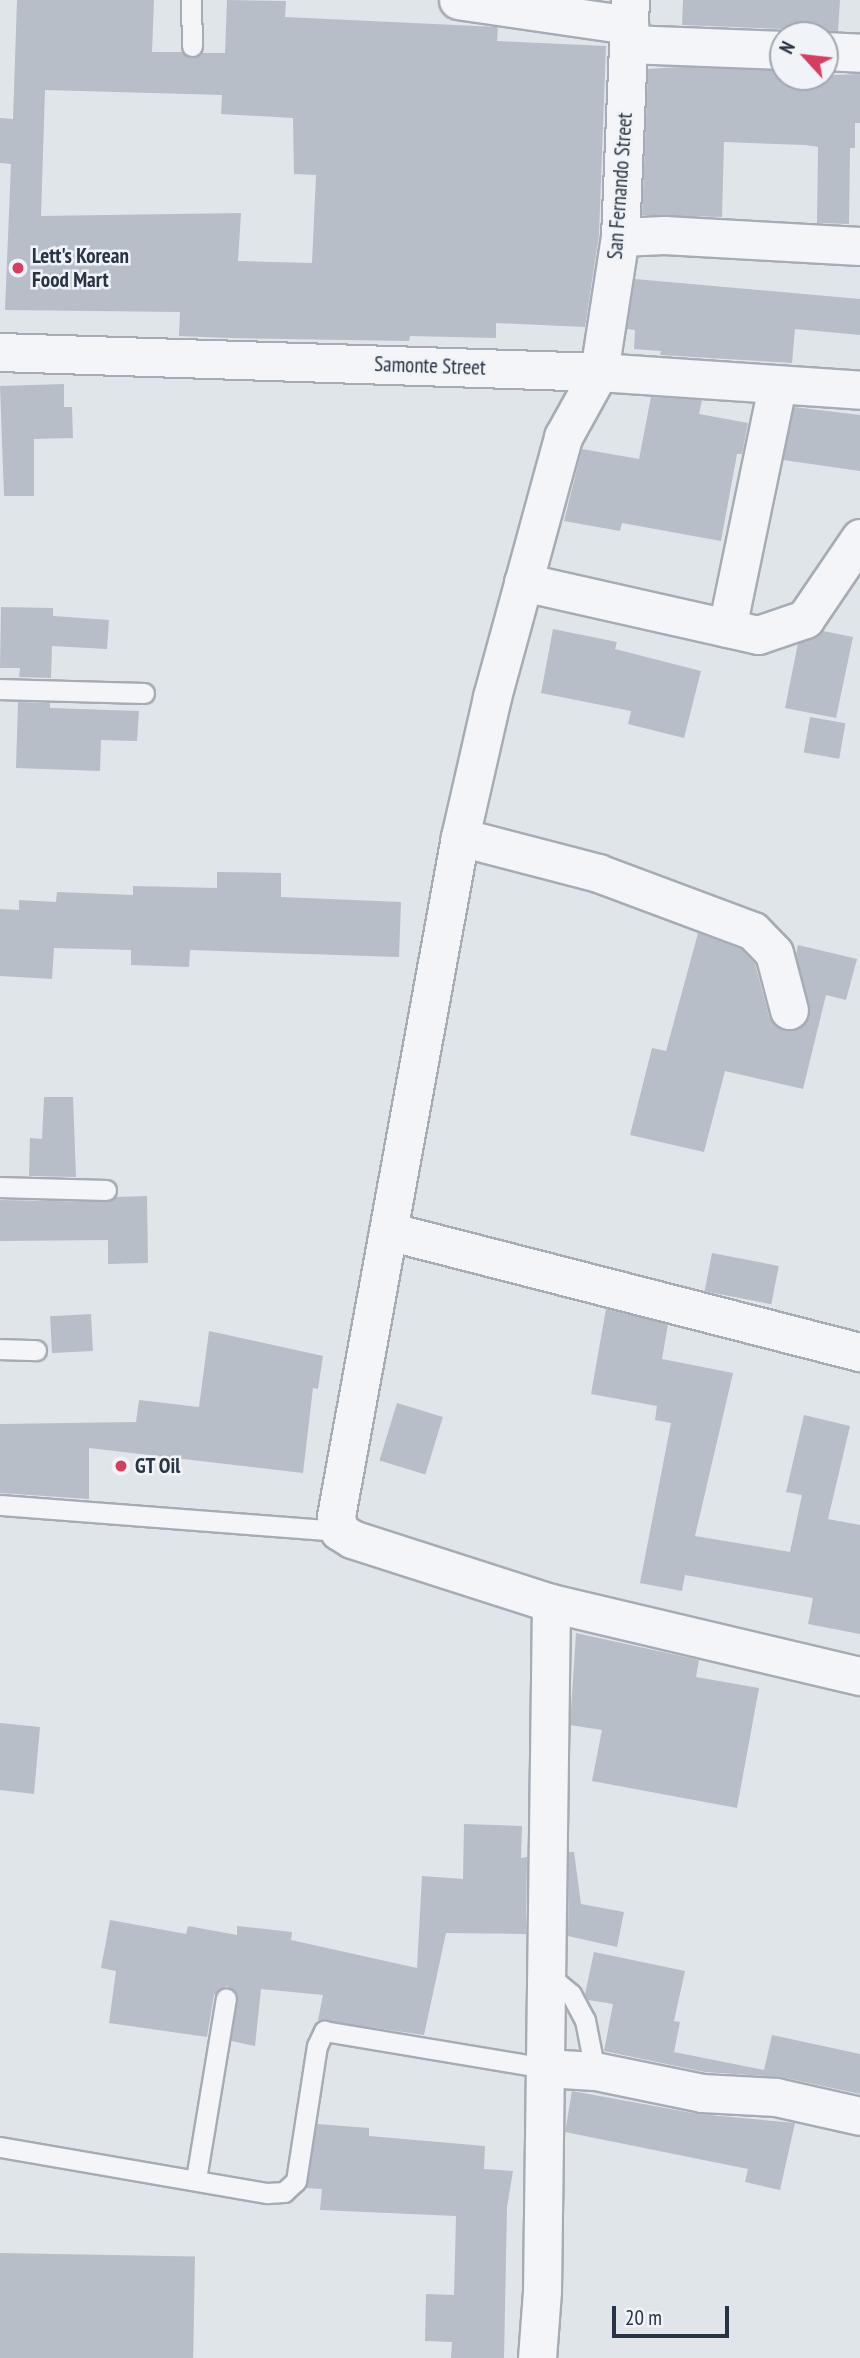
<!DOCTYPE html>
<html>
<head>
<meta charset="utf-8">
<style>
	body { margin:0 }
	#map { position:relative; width:860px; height:2358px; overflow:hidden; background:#e0e5ea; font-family:"PT Sans Narrow",sans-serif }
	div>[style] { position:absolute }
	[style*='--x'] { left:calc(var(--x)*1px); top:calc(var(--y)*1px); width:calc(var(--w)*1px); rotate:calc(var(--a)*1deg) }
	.building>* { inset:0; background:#b7bec8; transform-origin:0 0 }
	.roads { filter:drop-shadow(2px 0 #a5acb5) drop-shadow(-2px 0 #a5acb5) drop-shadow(0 2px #a5acb5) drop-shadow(0 -2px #a5acb5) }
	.service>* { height:19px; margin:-9.5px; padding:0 9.5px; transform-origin:9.5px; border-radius:9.5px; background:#f3f5f8 }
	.minor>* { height:37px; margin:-18.5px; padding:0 18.5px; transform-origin:18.5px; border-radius:18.5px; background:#f3f5f8 }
	.dots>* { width:19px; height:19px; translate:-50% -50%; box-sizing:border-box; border:4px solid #f0f3f7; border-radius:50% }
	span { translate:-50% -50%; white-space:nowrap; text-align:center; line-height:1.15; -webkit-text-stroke:5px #f0f3f7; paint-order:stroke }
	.street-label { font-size:21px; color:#273443 }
	.poi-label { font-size:21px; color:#273443; font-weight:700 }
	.left { translate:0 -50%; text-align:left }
	.north { position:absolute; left:769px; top:21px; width:70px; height:70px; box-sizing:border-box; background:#f0f3f7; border:2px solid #a0a7af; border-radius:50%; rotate:297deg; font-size:19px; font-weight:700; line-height:28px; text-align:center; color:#273443 }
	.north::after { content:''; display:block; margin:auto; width:24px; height:32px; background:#d73d61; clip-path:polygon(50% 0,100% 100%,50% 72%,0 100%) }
	.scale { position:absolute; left:612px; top:2306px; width:117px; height:32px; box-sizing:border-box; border:4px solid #273443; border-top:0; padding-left:9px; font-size:21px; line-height:24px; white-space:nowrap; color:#273443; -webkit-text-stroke:5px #f0f3f7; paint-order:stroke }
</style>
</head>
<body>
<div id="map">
	<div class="building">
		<div style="clip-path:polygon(evenodd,17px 0,154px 0,152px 52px,182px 52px,192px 58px,202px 53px,225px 53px,227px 0,286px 1px,285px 17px,498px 27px,497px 41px,606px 46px,599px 235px,585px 327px,496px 323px,496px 338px,410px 336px,409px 341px,231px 338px,179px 336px,180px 312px,5px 310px,11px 164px,0 163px,0 118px,13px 119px,17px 0,45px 90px,222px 95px,221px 114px,293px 118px,294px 174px,316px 175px,312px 263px,238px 261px,241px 213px,41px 216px,45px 90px)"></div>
		<div style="clip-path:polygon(683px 0,840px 0,838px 31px,797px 35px,784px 29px,682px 25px)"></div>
		<div style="clip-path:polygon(679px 67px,783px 71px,783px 77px,860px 74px,860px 123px,855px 123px,855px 148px,850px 148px,849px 224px,817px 223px,818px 147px,805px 145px,724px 142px,722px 217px,642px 215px,648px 69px)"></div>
		<div style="clip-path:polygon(635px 279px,860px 299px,860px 335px,795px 329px,792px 363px,660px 355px,661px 351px,634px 349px,635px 330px,627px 329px)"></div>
		<div style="clip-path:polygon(64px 384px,64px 407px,72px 407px,73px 438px,34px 439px,34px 496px,4px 496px,0 386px)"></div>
		<div style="clip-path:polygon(651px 397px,702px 400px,699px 414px,748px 423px,742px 454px,737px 454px,721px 541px,622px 523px,620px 531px,564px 521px,582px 449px,639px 459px)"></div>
		<div style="clip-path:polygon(794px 407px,860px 415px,860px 471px,783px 460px)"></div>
		<div style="clip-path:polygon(1px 607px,53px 608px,53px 616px,109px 620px,107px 649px,52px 646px,51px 678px,19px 677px,20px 668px,0 668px)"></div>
		<div style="clip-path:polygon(553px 629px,617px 642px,615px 649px,701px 671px,684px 738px,628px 724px,631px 711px,541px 693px)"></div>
		<div style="clip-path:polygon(823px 631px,853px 637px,836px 718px,785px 708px,798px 643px)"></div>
		<div style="clip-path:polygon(18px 702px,50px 703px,50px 708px,139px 711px,137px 741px,101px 740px,100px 771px,16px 768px)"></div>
		<div style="left:810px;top:717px;width:36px;height:36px;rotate:10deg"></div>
		<div style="clip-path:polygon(217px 872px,281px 873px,281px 897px,401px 902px,399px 957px,190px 950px,189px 967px,131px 965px,131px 950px,54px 948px,52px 979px,0 976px,0 909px,19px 910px,19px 900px,56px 902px,57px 892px,133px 895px,133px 886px,217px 888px)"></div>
		<div style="clip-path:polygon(698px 933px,741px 949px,755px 964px,769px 1016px,784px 1030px,803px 1025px,809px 1015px,796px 954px,798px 945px,857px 959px,846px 1000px,826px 995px,803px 1089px,725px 1071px,704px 1152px,630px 1135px,652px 1048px,666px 1051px)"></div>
		<div style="clip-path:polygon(44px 1097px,73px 1097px,76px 1177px,29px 1176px,30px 1138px,42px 1139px)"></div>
		<div style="clip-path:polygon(147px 1196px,148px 1263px,108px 1264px,108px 1240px,0 1241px,0 1200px,106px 1202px,116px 1197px)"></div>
		<div style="left:712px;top:1253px;width:68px;height:39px;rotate:11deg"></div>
		<div style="clip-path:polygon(606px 1309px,668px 1324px,662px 1359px,733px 1373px,695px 1536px,790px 1552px,802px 1495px,786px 1492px,804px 1415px,850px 1426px,828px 1519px,860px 1525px,860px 1634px,808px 1624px,813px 1598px,685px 1575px,682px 1591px,640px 1583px,671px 1423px,655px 1420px,657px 1406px,591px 1394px)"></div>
		<div style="left:91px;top:1314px;width:37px;height:41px;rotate:87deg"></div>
		<div style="clip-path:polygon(209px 1331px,323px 1356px,318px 1389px,313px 1388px,303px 1473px,89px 1448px,89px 1499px,0 1493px,0 1424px,136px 1422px,139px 1400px,199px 1407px)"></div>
		<div style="left:397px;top:1403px;width:48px;height:60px;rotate:17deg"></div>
		<div style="clip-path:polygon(576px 1633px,699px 1660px,696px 1677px,759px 1688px,737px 1808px,592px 1781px,602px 1730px,570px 1725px)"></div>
		<div style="clip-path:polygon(0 1723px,40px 1727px,34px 1794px,0 1790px)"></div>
		<div style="clip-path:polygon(464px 1824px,522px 1826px,521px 1858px,527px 1857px,526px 1934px,446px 1933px,424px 2035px,318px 2020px,323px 1995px,261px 1989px,255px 2046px,231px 2041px,238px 1999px,227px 1986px,214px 1995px,207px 2037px,109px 2023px,116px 1971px,101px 1968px,110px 1920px,186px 1934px,188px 1926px,237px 1935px,237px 1926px,292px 1932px,291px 1940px,417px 1968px,422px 1876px,463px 1879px)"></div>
		<div style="clip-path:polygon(569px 1852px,574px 1852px,581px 1904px,624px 1912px,617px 1947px,568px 1936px)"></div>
		<div style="clip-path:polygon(594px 1952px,685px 1971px,674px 2021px,680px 2022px,674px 2052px,764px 2070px,772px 2035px,860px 2054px,860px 2094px,781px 2077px,705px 2072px,604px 2051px,613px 2004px,588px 2000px,585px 1994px)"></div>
		<div style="clip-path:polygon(572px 2091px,698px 2114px,795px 2123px,780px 2190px,745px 2182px,748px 2169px,565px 2132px)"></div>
		<div style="clip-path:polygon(317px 2124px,369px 2128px,369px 2136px,485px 2146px,484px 2169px,513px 2171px,507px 2207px,504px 2358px,451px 2358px,452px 2342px,425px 2341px,426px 2294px,454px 2295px,456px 2216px,320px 2210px,322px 2189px,306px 2188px)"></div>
		<div style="left:0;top:2253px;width:195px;height:105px;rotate:1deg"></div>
	</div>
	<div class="roads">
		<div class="service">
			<div style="--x:191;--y:0;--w:46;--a:88.8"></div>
			<div style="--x:0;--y:689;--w:144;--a:1.6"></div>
			<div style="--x:0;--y:1187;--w:106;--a:1.6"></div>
			<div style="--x:0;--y:1349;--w:36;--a:2"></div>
			<div style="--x:0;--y:1505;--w:340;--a:4.4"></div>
			<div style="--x:546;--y:1973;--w:33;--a:40"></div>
			<div style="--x:571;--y:1994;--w:30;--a:62"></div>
			<div style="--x:585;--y:2020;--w:52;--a:78.9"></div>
			<div style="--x:0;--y:2147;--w:271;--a:9.8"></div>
			<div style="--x:267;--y:2193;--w:17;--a:-3"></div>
			<div style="--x:284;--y:2192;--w:16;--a:-43"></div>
			<div style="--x:296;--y:2181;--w:137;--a:-81.2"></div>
			<div style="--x:317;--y:2046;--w:17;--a:-65"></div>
			<div style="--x:324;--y:2031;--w:224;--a:9.5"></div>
			<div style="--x:196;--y:2179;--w:183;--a:-80.6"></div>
		</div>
		<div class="minor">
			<div style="--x:458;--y:0;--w:173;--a:8.3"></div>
			<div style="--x:628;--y:44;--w:155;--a:2.2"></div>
			<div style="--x:825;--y:51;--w:35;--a:3"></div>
			<div style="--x:620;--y:237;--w:44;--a:-2.6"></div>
			<div style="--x:664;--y:235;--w:196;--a:3.2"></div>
			<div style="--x:0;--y:352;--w:599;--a:1.91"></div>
			<div style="--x:599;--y:372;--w:262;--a:3.9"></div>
			<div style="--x:523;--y:582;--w:241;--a:12.7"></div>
			<div style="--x:758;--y:635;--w:50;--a:-18.8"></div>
			<div style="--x:805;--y:619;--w:98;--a:-55.8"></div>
			<div style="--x:727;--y:628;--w:246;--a:-78.3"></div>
			<div style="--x:460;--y:837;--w:143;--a:14.6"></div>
			<div style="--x:598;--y:873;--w:165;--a:20.5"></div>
			<div style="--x:753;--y:931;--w:30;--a:46"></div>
			<div style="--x:774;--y:953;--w:59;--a:75.3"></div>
			<div style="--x:388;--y:1231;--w:487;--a:14.4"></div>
			<div style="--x:551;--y:1603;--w:318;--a:13.3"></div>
			<div style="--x:545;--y:2068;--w:50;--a:3.4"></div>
			<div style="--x:595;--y:2071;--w:109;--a:11.6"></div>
			<div style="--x:702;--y:2093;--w:74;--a:3.1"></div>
			<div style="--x:776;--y:2097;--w:86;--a:12.7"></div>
			<div style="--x:537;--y:2358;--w:67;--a:-85.7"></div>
			<div style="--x:542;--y:2291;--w:688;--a:-89.25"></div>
			<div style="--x:551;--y:1603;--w:209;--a:-162.2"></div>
			<div style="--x:352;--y:1539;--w:15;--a:-148"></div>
			<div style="--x:339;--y:1531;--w:15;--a:-101"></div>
			<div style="--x:336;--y:1516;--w:690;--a:-79.65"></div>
			<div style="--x:460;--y:837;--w:144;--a:-77.1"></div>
			<div style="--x:492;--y:697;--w:270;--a:-74.7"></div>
			<div style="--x:563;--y:437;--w:74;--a:-61"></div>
			<div style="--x:599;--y:372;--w:137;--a:-81.2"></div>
			<div style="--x:620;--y:237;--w:237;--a:-87.6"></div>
		</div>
	</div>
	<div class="dots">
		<div style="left:18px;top:268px;background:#d73d61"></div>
		<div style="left:121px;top:1466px;background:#d73d61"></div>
	</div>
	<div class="street-label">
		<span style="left:620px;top:186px;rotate:-86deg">San Fernando Street</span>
		<span style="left:430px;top:366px;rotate:2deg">Samonte Street</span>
	</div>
	<div class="poi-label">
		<span class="left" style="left:32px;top:268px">Lett's Korean<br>Food Mart</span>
		<span class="left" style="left:135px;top:1466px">GT Oil</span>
	</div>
	<div class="north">N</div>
	<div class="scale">20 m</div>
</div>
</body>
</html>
